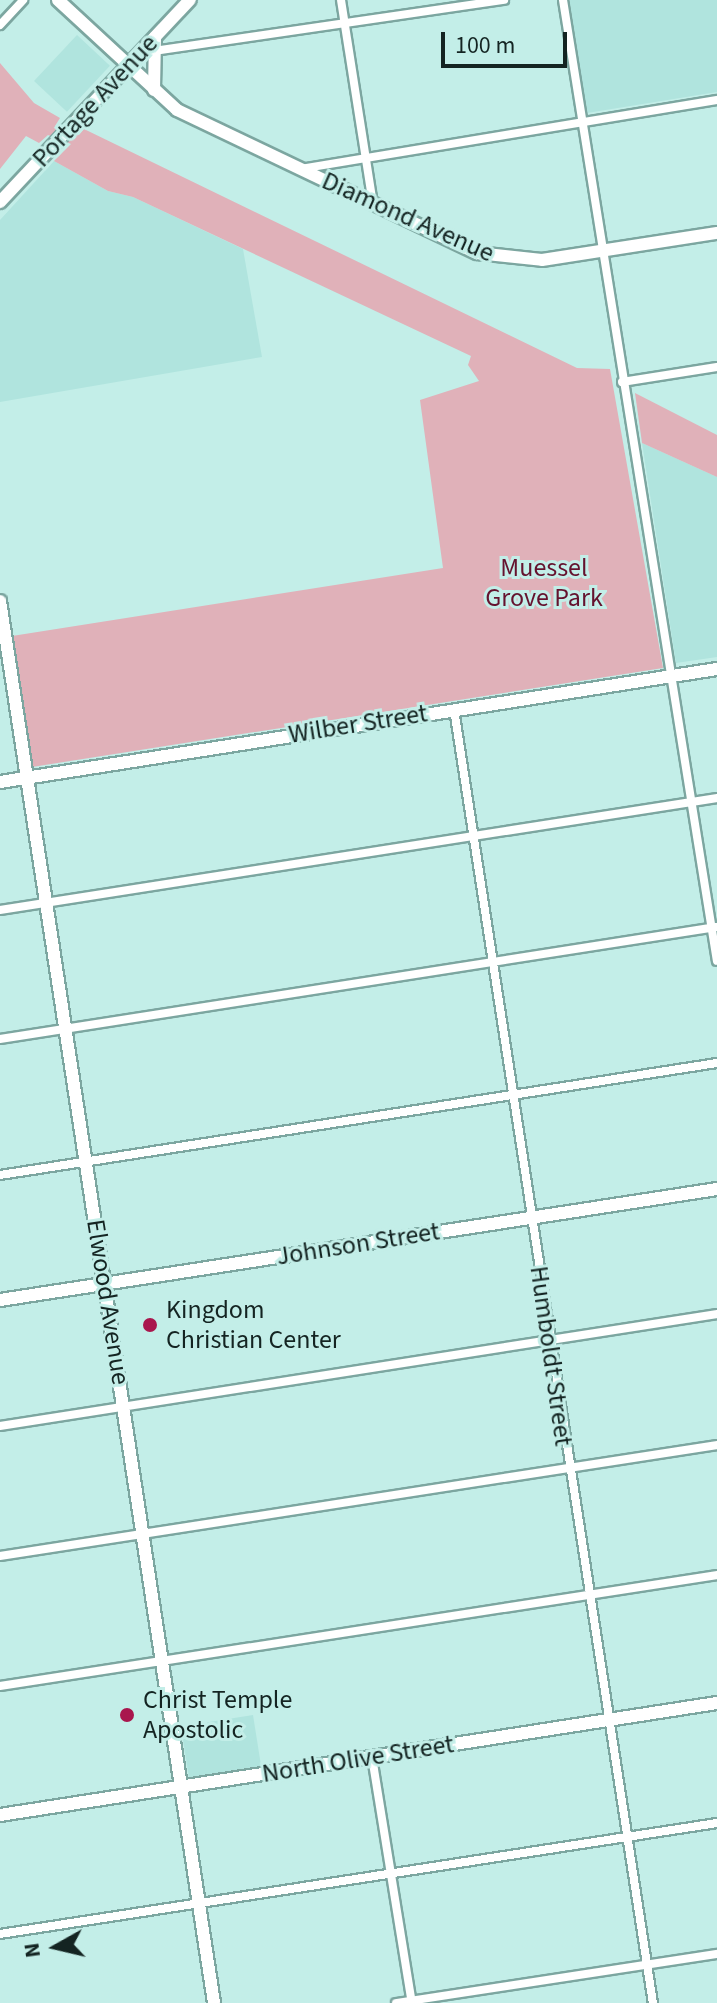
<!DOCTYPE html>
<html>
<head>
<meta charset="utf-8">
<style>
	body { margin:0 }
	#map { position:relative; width:717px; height:2003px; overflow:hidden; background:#c3eee8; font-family:"Source Sans 3",sans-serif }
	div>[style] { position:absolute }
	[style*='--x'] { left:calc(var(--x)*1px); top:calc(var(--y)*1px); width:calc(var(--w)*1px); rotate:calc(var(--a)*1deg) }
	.built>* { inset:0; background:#b0e4de; transform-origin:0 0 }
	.green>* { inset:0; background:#e0b1b9 }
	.roads { filter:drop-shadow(2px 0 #7ca6a0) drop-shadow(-2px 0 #7ca6a0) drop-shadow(0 2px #7ca6a0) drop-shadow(0 -2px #7ca6a0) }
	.street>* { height:8px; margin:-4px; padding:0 4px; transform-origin:4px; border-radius:4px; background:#fff }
	.secondary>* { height:12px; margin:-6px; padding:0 6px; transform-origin:6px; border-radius:6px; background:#fff }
	.dots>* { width:22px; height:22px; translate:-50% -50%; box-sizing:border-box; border:4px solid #c3eee8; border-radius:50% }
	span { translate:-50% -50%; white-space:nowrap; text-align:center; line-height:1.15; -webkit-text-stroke:6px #c3eee8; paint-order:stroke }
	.street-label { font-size:26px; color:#142422 }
	.park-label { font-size:26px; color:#65122e }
	.poi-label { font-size:26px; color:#142422 }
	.left { translate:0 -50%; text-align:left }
	.north { position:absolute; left:16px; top:1907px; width:80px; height:80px; -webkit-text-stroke:6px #c3eee8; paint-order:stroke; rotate:262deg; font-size:22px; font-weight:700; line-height:32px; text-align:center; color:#142422 }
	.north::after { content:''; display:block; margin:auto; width:28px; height:36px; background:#142422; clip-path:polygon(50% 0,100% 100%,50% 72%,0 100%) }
	.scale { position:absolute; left:441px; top:32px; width:126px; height:36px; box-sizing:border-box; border:4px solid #142422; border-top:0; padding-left:10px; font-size:24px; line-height:28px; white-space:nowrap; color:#142422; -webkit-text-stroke:6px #c3eee8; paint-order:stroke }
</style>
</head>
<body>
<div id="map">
	<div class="built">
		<div style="clip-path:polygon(717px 0,717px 92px,587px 113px,568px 0)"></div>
		<div style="left:77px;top:35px;width:45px;height:63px;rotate:43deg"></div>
		<div style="clip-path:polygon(54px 161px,108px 191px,133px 197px,243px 249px,262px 357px,0 402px,0 220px)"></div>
		<div style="clip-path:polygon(642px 443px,717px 477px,717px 657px,676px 663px)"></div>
		<div style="left:253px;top:1715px;width:53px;height:73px;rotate:81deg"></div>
	</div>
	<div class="green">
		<div style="clip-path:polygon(0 63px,34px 103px,60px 118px,55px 126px,79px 135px,84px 129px,577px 368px,610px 369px,663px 668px,32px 767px,12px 636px,443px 568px,420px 400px,479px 381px,468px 365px,471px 356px,133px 197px,108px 191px,54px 161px,71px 144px,48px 135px,39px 143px,26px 136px,0 169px)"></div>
		<div style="clip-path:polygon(635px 393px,717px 435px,717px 477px,642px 443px)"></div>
	</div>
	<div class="roads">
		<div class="street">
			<div style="--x:341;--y:0;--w:207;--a:81.1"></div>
			<div style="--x:563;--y:0;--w:973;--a:80.9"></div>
			<div style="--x:0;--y:25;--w:34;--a:-47"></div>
			<div style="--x:140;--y:53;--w:368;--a:-8.3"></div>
			<div style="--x:300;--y:169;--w:423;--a:-9.4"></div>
			<div style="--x:622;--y:382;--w:96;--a:-9"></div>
			<div style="--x:454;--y:709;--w:1309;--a:81.26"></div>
			<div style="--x:0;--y:910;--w:726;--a:-8.88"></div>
			<div style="--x:0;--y:1039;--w:725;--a:-8.89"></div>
			<div style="--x:0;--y:1175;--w:726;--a:-8.88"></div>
			<div style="--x:0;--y:1426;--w:726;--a:-8.88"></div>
			<div style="--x:0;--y:1556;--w:726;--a:-8.8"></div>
			<div style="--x:0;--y:1686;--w:726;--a:-8.8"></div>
			<div style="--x:372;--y:1757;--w:249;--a:80.8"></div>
			<div style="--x:0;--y:1934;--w:726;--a:-8.8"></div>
			<div style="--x:396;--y:2003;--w:325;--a:-8.7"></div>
		</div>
		<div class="secondary">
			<div style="--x:58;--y:0;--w:162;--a:42.7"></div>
			<div style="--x:177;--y:110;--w:332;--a:25.5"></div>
			<div style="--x:477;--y:253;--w:65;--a:6.1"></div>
			<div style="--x:542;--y:260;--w:177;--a:-8.8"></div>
			<div style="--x:154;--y:90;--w:53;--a:-88.9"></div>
			<div style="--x:0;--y:202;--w:277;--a:-46.8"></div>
			<div style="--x:0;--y:601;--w:1418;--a:81.32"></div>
			<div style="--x:0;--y:782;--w:726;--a:-8.96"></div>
			<div style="--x:0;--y:1300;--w:726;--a:-8.8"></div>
			<div style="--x:0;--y:1815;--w:726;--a:-8.88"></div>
		</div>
	</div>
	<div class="dots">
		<div style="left:150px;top:1325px;background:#a9164d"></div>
		<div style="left:127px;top:1715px;background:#a9164d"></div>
	</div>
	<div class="street-label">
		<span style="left:95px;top:101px;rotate:-47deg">Portage Avenue</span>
		<span style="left:408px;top:217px;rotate:24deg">Diamond Avenue</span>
		<span style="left:358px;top:724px;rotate:-9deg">Wilber Street</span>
		<span style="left:358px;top:1244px;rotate:-9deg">Johnson Street</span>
		<span style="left:108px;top:1302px;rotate:81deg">Elwood Avenue</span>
		<span style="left:551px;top:1356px;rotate:82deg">Humboldt Street</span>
		<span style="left:358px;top:1759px;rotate:-9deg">North Olive Street</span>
	</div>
	<div class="park-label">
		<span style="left:544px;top:583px">Muessel<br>Grove Park</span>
	</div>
	<div class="poi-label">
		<span class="left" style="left:166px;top:1325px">Kingdom<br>Christian Center</span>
		<span class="left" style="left:143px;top:1715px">Christ Temple<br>Apostolic</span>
	</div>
	<div class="north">N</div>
	<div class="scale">100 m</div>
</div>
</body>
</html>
